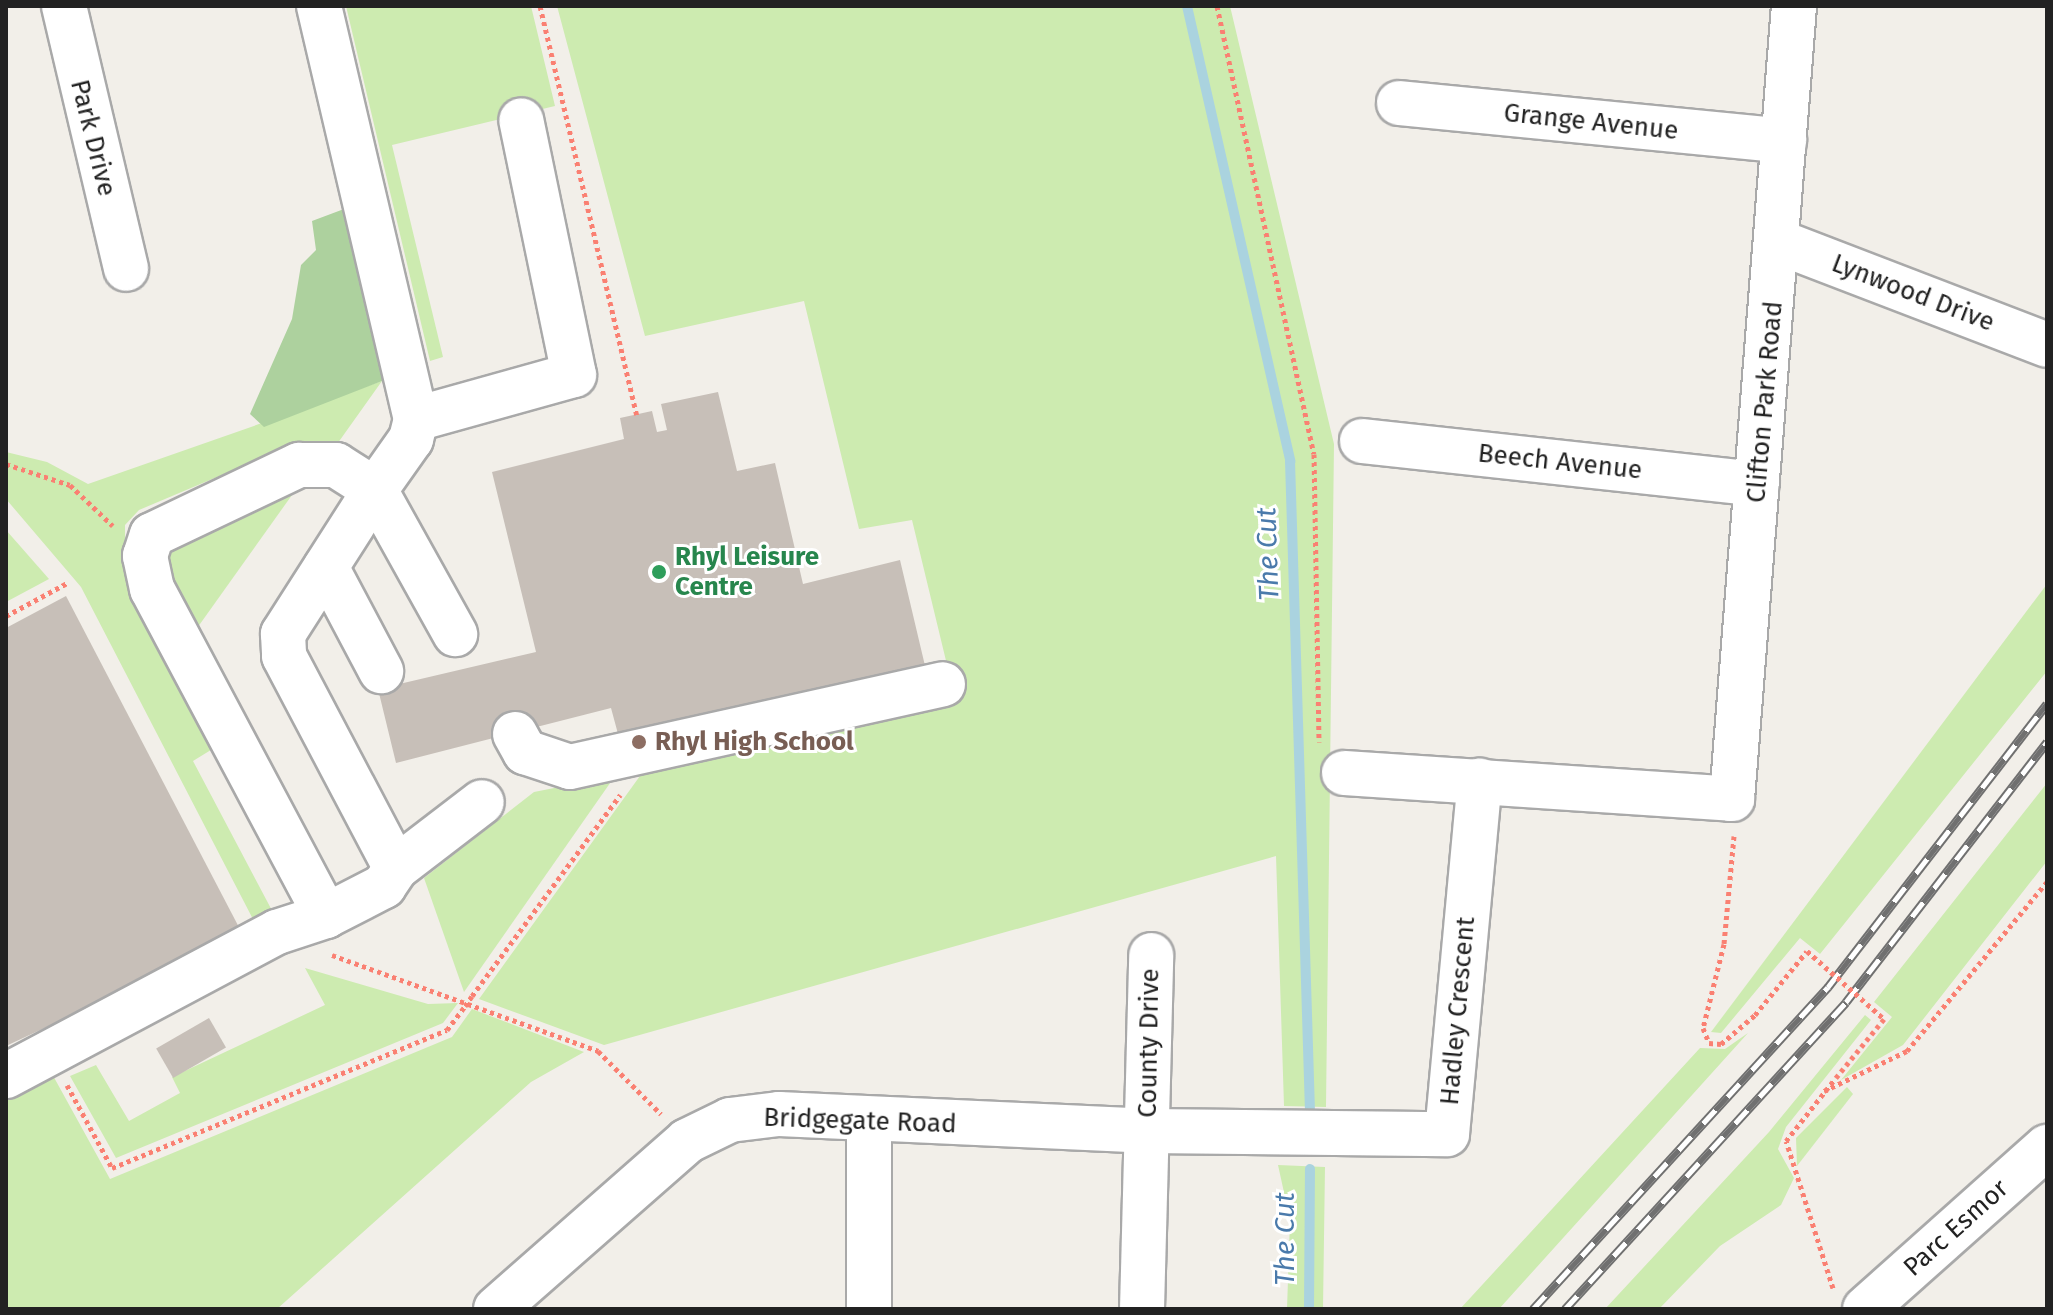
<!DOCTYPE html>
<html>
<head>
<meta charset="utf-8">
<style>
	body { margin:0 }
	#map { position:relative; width:2053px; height:1315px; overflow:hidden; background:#f2efe9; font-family:"Fira Sans",sans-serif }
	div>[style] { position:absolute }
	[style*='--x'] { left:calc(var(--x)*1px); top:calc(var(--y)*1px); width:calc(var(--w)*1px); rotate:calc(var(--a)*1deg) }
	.grass>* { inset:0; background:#cdebb0 }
	.forest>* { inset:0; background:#add19e }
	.stream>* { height:10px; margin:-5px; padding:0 5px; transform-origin:5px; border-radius:5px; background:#aad3df }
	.building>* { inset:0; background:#c7bfb8; transform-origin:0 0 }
	.path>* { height:5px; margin-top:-2.5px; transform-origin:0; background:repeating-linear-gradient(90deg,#fa8072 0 4px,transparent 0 8px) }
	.roads { filter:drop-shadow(2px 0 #a9a9a9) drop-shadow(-2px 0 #a9a9a9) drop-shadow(0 2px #a9a9a9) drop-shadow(0 -2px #a9a9a9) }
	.minor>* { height:44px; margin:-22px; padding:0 22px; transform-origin:22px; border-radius:22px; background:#fff }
	.rail>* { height:9px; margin-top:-4.5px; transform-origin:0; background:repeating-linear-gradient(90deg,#fff 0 18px,#707070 0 36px); box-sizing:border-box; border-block:2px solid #707070 }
	.path-bridge>* { height:5px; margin-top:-2.5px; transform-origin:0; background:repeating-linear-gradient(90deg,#fa8072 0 4px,transparent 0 8px) }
	.dots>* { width:22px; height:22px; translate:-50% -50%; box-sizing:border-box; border:4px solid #fff; border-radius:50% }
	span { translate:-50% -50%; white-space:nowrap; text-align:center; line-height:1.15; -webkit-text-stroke:6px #fff; paint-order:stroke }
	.street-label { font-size:26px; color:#222 }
	.leisure-label { font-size:26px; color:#27864d; font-weight:700 }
	.left { translate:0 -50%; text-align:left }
	.education-label { font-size:26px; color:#785e54; font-weight:700 }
	.water-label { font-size:28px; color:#4a7aab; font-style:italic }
	.frame { position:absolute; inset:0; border:8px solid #222; pointer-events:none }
</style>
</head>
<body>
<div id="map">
	<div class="grass">
		<div style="clip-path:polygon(346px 6px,531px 6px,555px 106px,392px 145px,443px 357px,430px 361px)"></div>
		<div style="clip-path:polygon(557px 6px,1230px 6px,1334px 444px,1326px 1107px,1284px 1106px,1276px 856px,604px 1045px,479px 999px,645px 769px,955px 698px,912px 520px,859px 529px,804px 301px,645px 336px)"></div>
		<div style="clip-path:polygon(382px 381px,335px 447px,288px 447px,139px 510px,125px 525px,125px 561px,219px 745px,193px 761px,276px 918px,257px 927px,81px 587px,6px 499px,6px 452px,47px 462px,88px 484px)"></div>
		<div style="clip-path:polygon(297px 488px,195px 631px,171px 585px,166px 560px,174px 540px)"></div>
		<div style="clip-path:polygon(6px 530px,49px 579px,6px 602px)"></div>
		<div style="clip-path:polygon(2047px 584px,2047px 671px,1820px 954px,1800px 938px,1721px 1033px,1711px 1032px)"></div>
		<div style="clip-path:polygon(615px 776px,464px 992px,424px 878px,534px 792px)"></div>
		<div style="clip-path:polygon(2047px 783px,2047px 861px,1903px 1045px,1841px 1080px,1892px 1017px,1874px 1002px)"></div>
		<div style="clip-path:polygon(305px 968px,428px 1004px,458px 1003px,443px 1023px,116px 1158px,70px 1076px,96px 1065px,129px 1121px,180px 1093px,172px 1077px,325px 1005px)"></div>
		<div style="clip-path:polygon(472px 1009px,584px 1052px,531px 1082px,277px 1309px,6px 1309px,6px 1094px,51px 1072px,110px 1179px,452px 1037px)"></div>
		<div style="clip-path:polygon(1865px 1015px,1871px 1020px,1786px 1127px,1778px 1149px,1794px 1178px,1781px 1205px,1720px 1246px,1659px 1309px,1605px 1309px,1769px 1132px)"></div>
		<div style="clip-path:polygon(1748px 1033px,1499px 1309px,1460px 1309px,1700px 1048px,1725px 1049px)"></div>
		<div style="clip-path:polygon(1847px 1087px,1853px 1094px,1797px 1166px,1796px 1138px)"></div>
		<div style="clip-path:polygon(1278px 1165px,1325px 1167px,1323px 1309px,1287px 1309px,1290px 1220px)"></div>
	</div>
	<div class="forest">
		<div style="clip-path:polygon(344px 209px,385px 340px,382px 381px,264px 427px,250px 414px,292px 319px,301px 265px,316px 250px,312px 221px)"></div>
	</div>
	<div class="stream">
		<div style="--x:1187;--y:6;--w:467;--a:77.2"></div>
		<div style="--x:1290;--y:461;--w:650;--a:88.24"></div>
		<div style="--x:1309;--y:1309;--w:140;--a:-89.6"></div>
	</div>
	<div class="building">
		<div style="clip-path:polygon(718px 392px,737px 471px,775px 463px,803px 584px,900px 560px,926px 670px,621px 745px,611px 708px,396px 763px,378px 689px,536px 652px,492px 472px,624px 439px,620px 418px,652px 411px,657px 432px,667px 430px,661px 404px)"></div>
		<div style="clip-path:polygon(66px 596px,243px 935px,6px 1046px,6px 628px)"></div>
		<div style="left:209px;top:1018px;width:34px;height:61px;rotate:60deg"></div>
	</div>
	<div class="path">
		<div style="--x:540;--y:6;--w:420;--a:76.7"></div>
		<div style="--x:1217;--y:6;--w:458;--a:77.8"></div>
		<div style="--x:1314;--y:454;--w:288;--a:89"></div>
		<div style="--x:6;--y:464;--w:67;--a:18.2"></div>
		<div style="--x:70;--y:485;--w:59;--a:43.6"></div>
		<div style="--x:6;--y:616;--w:69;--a:-28.4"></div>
		<div style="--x:1734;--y:836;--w:108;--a:95.3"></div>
		<div style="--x:1724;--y:944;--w:87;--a:104"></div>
		<div style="--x:1703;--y:1028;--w:16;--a:68"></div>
		<div style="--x:1709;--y:1043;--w:12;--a:5"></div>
		<div style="--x:1721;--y:1044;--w:45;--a:-40.5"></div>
		<div style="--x:332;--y:955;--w:283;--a:19.8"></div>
		<div style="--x:598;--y:1051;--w:89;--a:45"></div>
		<div style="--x:472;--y:996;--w:250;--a:-53.6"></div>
		<div style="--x:67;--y:1085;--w:94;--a:61.5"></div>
		<div style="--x:112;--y:1168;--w:362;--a:-22.4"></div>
		<div style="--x:447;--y:1030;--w:30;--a:-53"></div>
		<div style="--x:1824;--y:1091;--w:92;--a:-25.7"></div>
		<div style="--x:1907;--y:1051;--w:219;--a:-50.4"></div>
		<div style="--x:1833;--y:1288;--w:154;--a:-107.7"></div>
		<div style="--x:1786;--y:1141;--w:78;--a:-51.8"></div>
	</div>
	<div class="roads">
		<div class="minor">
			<div style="--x:64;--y:6;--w:270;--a:76.7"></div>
			<div style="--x:319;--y:6;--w:424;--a:76.8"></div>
			<div style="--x:416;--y:419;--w:21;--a:104"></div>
			<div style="--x:411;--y:439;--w:62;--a:125.2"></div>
			<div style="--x:375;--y:490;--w:171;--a:122.6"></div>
			<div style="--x:283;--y:634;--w:22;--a:87"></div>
			<div style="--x:284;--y:656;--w:240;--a:62.2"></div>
			<div style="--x:396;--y:868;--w:22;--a:124"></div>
			<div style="--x:384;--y:886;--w:65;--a:152.7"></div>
			<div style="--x:326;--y:916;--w:370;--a:-118"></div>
			<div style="--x:152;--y:589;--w:34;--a:-102"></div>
			<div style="--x:145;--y:556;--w:22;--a:-72"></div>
			<div style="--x:152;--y:535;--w:163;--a:-25.5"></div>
			<div style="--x:299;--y:465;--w:37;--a:0"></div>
			<div style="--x:336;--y:465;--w:46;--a:32.7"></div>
			<div style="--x:375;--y:490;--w:165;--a:60.9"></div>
			<div style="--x:1399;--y:103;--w:387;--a:5.6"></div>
			<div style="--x:1779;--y:242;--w:287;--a:21"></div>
			<div style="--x:416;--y:419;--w:164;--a:-15.6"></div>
			<div style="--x:574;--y:375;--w:260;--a:-101.7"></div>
			<div style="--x:1362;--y:441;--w:397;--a:6.2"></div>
			<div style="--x:326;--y:567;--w:118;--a:62.1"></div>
			<div style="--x:515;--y:734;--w:21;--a:61"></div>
			<div style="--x:525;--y:752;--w:47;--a:18.4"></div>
			<div style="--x:570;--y:767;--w:382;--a:-12.5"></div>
			<div style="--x:1344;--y:773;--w:389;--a:3.8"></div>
			<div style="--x:1732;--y:799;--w:795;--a:-85.53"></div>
			<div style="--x:396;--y:868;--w:108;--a:-37.5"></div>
			<div style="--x:6;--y:1076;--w:307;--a:-28"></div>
			<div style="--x:277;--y:932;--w:52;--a:-18.1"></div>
			<div style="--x:496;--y:1309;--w:254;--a:-41.3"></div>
			<div style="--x:687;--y:1141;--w:48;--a:-26"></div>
			<div style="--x:730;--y:1120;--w:49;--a:-7"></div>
			<div style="--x:779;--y:1114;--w:368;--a:2.6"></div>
			<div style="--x:1147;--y:1131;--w:300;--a:0.6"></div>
			<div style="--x:1447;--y:1134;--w:355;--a:-84.7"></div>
			<div style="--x:869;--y:1309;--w:188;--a:-90"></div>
			<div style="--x:1142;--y:1309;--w:354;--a:-88.5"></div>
			<div style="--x:1865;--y:1309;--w:244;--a:-41.7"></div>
		</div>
	</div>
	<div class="rail">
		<div style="--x:1533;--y:1309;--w:437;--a:-47.5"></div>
		<div style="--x:1828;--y:987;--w:358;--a:-52.3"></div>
		<div style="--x:1565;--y:1309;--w:416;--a:-47.5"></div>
		<div style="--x:1846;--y:1002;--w:329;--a:-52.3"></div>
	</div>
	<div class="path-bridge">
		<div style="--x:465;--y:1006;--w:12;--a:-55"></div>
		<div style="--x:1755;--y:1015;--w:82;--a:-50.9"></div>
		<div style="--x:1807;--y:951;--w:103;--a:41.4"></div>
		<div style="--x:1884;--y:1019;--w:79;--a:129.3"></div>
	</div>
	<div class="dots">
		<div style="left:659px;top:572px;background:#2e9e5b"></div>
		<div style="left:639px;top:742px;background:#8d6e63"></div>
	</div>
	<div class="street-label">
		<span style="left:1591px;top:122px;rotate:6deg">Grange Avenue</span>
		<span style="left:93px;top:138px;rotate:76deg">Park Drive</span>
		<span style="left:1913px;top:293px;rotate:21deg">Lynwood Drive</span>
		<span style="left:1765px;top:402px;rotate:-85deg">Clifton Park Road</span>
		<span style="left:1560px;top:462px;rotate:6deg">Beech Avenue</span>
		<span style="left:1458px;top:1011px;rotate:-85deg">Hadley Crescent</span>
		<span style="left:1149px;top:1043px;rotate:-89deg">County Drive</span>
		<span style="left:860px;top:1121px;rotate:2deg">Bridgegate Road</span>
		<span style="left:1956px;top:1228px;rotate:-42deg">Parc Esmor</span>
	</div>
	<div class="leisure-label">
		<span class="left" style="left:675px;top:572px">Rhyl Leisure<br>Centre</span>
	</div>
	<div class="education-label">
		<span class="left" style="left:655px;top:742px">Rhyl High School</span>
	</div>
	<div class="water-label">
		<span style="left:1268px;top:554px;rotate:-92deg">The Cut</span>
		<span style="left:1285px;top:1239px;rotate:-90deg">The Cut</span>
	</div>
	<div class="frame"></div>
</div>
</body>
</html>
